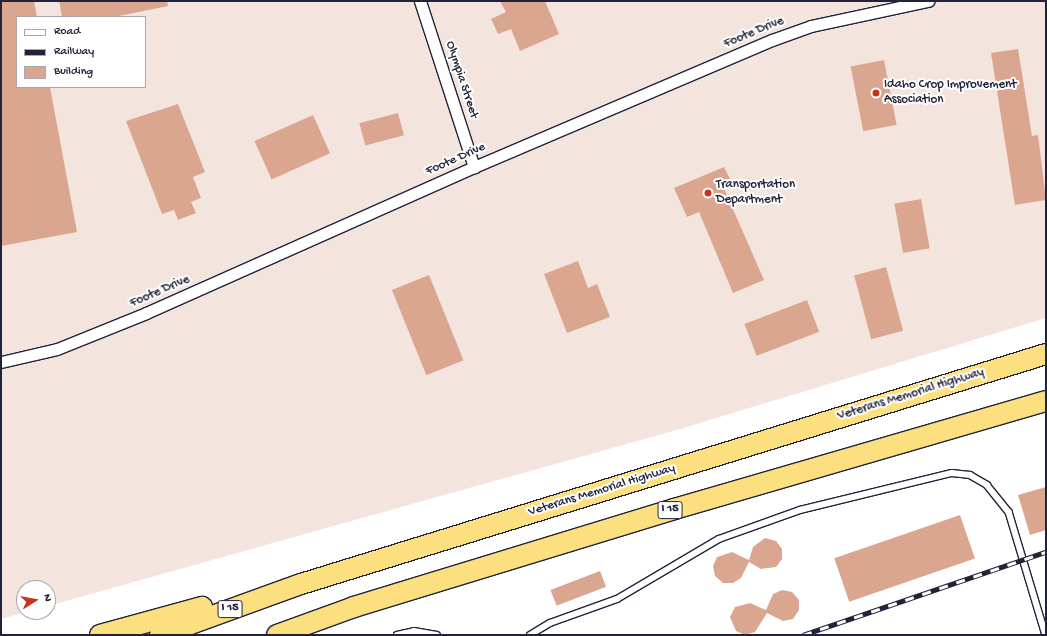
<!DOCTYPE html>
<html>
<head>
<meta charset="utf-8">
<style>
	body { margin:0 }
	#map { position:relative; width:1047px; height:636px; overflow:hidden; background:#fff; font-family:"Gochi Hand",sans-serif }
	div>[style] { position:absolute }
	[style*='--x'] { left:calc(var(--x)*1px); top:calc(var(--y)*1px); width:calc(var(--w)*1px); rotate:calc(var(--a)*1deg) }
	.built>* { inset:0; background:#f4e4de }
	.building>* { inset:0; background:#dba690; transform-origin:0 0 }
	.roads { filter:drop-shadow(1px 0 #22223b) drop-shadow(-1px 0 #22223b) drop-shadow(0 1px #22223b) drop-shadow(0 -1px #22223b) }
	.lane>* { height:5.5px; margin:-2.75px; padding:0 2.75px; transform-origin:2.75px; border-radius:2.75px; background:#fff }
	.street>* { height:11px; margin:-5.5px; padding:0 5.5px; transform-origin:5.5px; border-radius:5.5px; background:#fff }
	.highway>* { height:20px; margin:-10px; padding:0 10px; transform-origin:10px; border-radius:10px; background:#fce080 }
	.rail>* { height:4.5px; margin-top:-2.25px; transform-origin:0; background:repeating-linear-gradient(90deg,#fff 0 9px,#22223b 0 18px); box-sizing:border-box; border-block:1px solid #22223b }
	.dots>* { width:11px; height:11px; translate:-50% -50%; box-sizing:border-box; border:2px solid #fff; border-radius:50% }
	span { translate:-50% -50%; white-space:nowrap; text-align:center; line-height:1.15; -webkit-text-stroke:4px #fff; paint-order:stroke }
	.shield-label span { padding:1px 3px; background:#fff; border:1px solid; border-radius:3px; -webkit-text-stroke-width:0 }
	.shield-label { font-size:12px; color:#22223b; font-weight:700 }
	.street-label { font-size:13px; color:#22223b }
	.poi-label { font-size:13px; color:#22223b }
	.left { translate:0 -50%; text-align:left }
	.frame { position:absolute; inset:0; border:2px solid #22223b; pointer-events:none }
	.legend { position:absolute; left:16px; top:16px; width:130px; height:72px; box-sizing:border-box; background:#fff; border:1px solid #a7a7b1; margin:0; padding:5px 7px; list-style:none; font-size:12px; color:#22223b }
	.legend li { display:flex; align-items:center; gap:8px; height:20px }
	.legend b { width:20px; border:1px solid #a7a7b1 }
	.north { position:absolute; left:16px; top:580px; width:40px; height:40px; box-sizing:border-box; background:#fff; border:1px solid #a7a7b1; border-radius:50%; rotate:79deg; font-size:11px; font-weight:700; line-height:16px; text-align:center; color:#22223b }
	.north::after { content:''; display:block; margin:auto; width:14px; height:18px; background:#c8321e; clip-path:polygon(50% 0,100% 100%,50% 72%,0 100%) }
</style>
</head>
<body>
<div id="map">
	<div class="built">
		<div style="clip-path:polygon(evenodd,1px 1px,1046px 1px,1046px 318px,680px 429px,48px 606px,48px 588px,24px 588px,26px 612px,1px 619px,1px 1px,17px 17px,145px 17px,145px 87px,17px 87px,17px 17px)"></div>
	</div>
	<div class="building">
		<div style="clip-path:polygon(1px 1px,34px 1px,37px 17px,17px 17px,17px 87px,50px 87px,77px 232px,1px 246px)"></div>
		<div style="clip-path:polygon(59px 1px,167px 1px,168px 6px,114px 17px,62px 17px)"></div>
		<div style="clip-path:polygon(500px 1px,545px 1px,559px 34px,520px 51px,511px 29px,498px 34px,491px 19px,506px 12px)"></div>
		<div style="clip-path:polygon(1018px 49px,1032px 136px,1038px 135px,1046px 200px,1015px 205px,991px 53px)"></div>
		<div style="left:884px;top:60px;width:66px;height:34px;rotate:79deg"></div>
		<div style="clip-path:polygon(178px 104px,205px 172px,193px 177px,201px 198px,191px 202px,196px 213px,178px 220px,174px 210px,162px 214px,126px 121px)"></div>
		<div style="left:398px;top:113px;width:23px;height:40px;rotate:75deg"></div>
		<div style="left:313px;top:115px;width:42px;height:64px;rotate:66deg"></div>
		<div style="clip-path:polygon(724px 167px,731px 181px,722px 184px,764px 280px,733px 293px,699px 212px,687px 217px,674px 188px)"></div>
		<div style="left:921px;top:199px;width:50px;height:27px;rotate:80deg"></div>
		<div style="clip-path:polygon(578px 261px,588px 288px,597px 284px,610px 317px,567px 333px,544px 274px)"></div>
		<div style="left:886px;top:267px;width:66px;height:33px;rotate:75deg"></div>
		<div style="left:429px;top:275px;width:92px;height:40px;rotate:68deg"></div>
		<div style="left:807px;top:300px;width:34px;height:67px;rotate:69deg"></div>
		<div style="clip-path:polygon(1046px 487px,1046px 530px,1030px 535px,1018px 495px)"></div>
		<div style="left:960px;top:515px;width:46px;height:133px;rotate:71deg"></div>
		<div style="clip-path:polygon(765px 538px,776px 541px,782px 549px,782px 559px,776px 567px,761px 569px,749px 562px,741px 578px,733px 583px,723px 583px,715px 576px,713px 566px,717px 557px,732px 552px,749px 560px,753px 547px)"></div>
		<div style="left:600px;top:571px;width:17px;height:53px;rotate:69deg"></div>
		<div style="clip-path:polygon(782px 590px,792px 592px,799px 600px,799px 610px,793px 619px,783px 621px,767px 613px,755px 632px,745px 635px,736px 631px,730px 617px,735px 607px,750px 603px,766px 610px,773px 594px)"></div>
	</div>
	<div class="roads">
		<div class="lane">
			<div style="--x:397;--y:635;--w:17;--a:-13"></div>
			<div style="--x:414;--y:631;--w:23;--a:10"></div>
			<div style="--x:530;--y:635;--w:23;--a:-31"></div>
			<div style="--x:550;--y:623;--w:71;--a:-19.7"></div>
			<div style="--x:617;--y:599;--w:118;--a:-30.5"></div>
			<div style="--x:719;--y:539;--w:86;--a:-19.7"></div>
			<div style="--x:800;--y:510;--w:156;--a:-13.7"></div>
			<div style="--x:952;--y:473;--w:18;--a:6"></div>
			<div style="--x:970;--y:475;--w:20;--a:30"></div>
			<div style="--x:987;--y:485;--w:35;--a:51"></div>
			<div style="--x:1009;--y:512;--w:128;--a:73.3"></div>
		</div>
		<div class="street">
			<div style="--x:420;--y:1;--w:175;--a:72"></div>
			<div style="--x:1;--y:362;--w:57;--a:-13.1"></div>
			<div style="--x:57;--y:349;--w:96;--a:-22"></div>
			<div style="--x:146;--y:313;--w:359;--a:-24"></div>
			<div style="--x:474;--y:167;--w:324;--a:-23.1"></div>
			<div style="--x:772;--y:40;--w:41;--a:-19.7"></div>
			<div style="--x:811;--y:26;--w:120;--a:-12.1"></div>
		</div>
		<div class="highway">
			<div style="--x:100;--y:635;--w:106;--a:-15.4"></div>
			<div style="--x:160;--y:635;--w:150;--a:-19.9"></div>
			<div style="--x:301;--y:584;--w:780;--a:-17.16"></div>
			<div style="--x:277;--y:635;--w:82;--a:-20"></div>
			<div style="--x:354;--y:607;--w:335;--a:-17"></div>
			<div style="--x:674;--y:509;--w:387;--a:-16.2"></div>
		</div>
	</div>
	<div class="rail">
		<div style="--x:803;--y:635;--w:257;--a:-18.9"></div>
	</div>
	<div class="dots">
		<div style="left:876px;top:93px;background:#c8321e"></div>
		<div style="left:708px;top:193px;background:#c8321e"></div>
	</div>
	<div class="shield-label">
		<span style="left:670px;top:510px">I 15</span>
		<span style="left:230px;top:609px">I 15</span>
	</div>
	<div class="street-label">
		<span style="left:754px;top:33px;rotate:-22deg">Foote Drive</span>
		<span style="left:461px;top:80px;rotate:72deg">Olympia Street</span>
		<span style="left:456px;top:160px;rotate:-24deg">Foote Drive</span>
		<span style="left:160px;top:292px;rotate:-23deg">Foote Drive</span>
		<span style="left:911px;top:395px;rotate:-17deg">Veterans Memorial Highway</span>
		<span style="left:602px;top:491px;rotate:-17deg">Veterans Memorial Highway</span>
	</div>
	<div class="poi-label">
		<span class="left" style="left:884px;top:93px">Idaho Crop Improvement<br>Association</span>
		<span class="left" style="left:716px;top:193px">Transportation<br>Department</span>
	</div>
	<div class="frame"></div>
	<ul class="legend">
	<li><b style="height:5px;background:#fff"></b>Road</li>
	<li><b style="height:5px;background:#22223b"></b>Railway</li>
	<li><b style="height:11px;background:#dba690"></b>Building</li>
	</ul>
	<div class="north">N</div>
</div>
</body>
</html>
